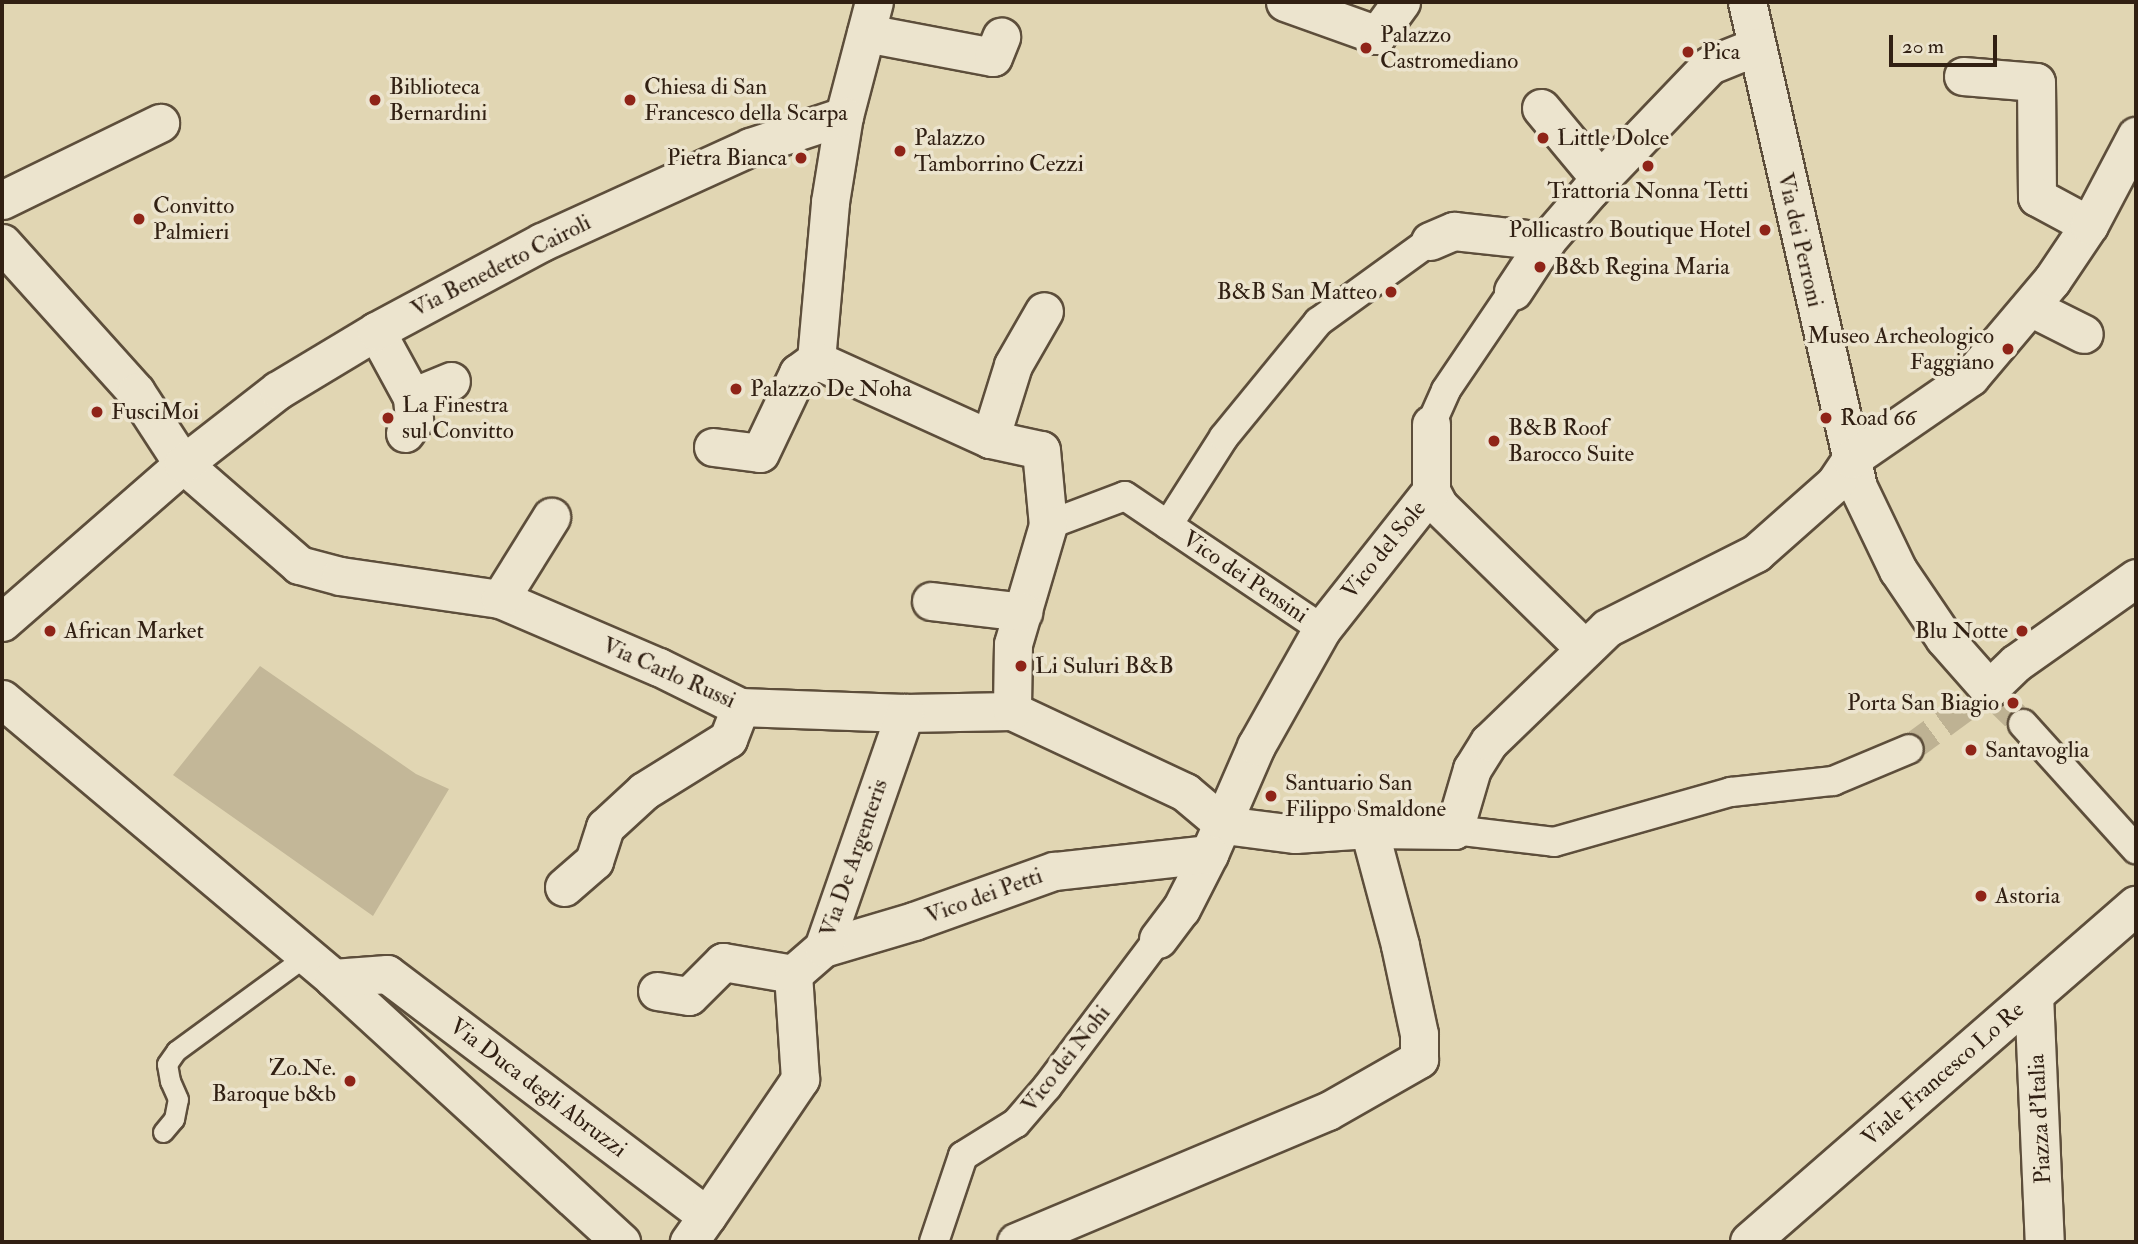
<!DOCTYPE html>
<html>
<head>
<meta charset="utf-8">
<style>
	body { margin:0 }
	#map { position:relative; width:2138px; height:1244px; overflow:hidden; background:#e1d6b3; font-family:"IM FELL Double Pica",serif }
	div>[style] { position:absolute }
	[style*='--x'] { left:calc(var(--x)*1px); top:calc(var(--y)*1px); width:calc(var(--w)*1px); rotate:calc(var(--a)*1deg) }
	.green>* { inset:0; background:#c3b798 }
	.pedestrian-tunnel>* { height:28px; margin-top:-14px; transform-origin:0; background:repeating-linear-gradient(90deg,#beb293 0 28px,transparent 0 42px) }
	.roads { filter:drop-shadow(2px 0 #5d4e3b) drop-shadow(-2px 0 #5d4e3b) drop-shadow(0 2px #5d4e3b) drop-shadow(0 -2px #5d4e3b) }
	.service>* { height:19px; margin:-9.5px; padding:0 9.5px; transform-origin:9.5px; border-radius:9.5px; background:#ece4ce }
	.pedestrian>* { height:28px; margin:-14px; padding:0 14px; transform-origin:14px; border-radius:14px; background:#ece4ce }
	.minor>* { height:37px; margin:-18.5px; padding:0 18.5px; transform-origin:18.5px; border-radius:18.5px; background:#ece4ce }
	.tertiary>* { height:38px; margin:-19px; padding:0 19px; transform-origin:19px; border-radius:19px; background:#ece4ce }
	.dots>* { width:19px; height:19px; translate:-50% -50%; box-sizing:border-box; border:4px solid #ece4ce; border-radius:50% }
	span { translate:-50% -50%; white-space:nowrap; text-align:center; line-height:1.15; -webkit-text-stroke:7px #ece4ce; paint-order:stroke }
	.poi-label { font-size:23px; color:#312013 }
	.left { translate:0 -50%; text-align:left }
	.right { translate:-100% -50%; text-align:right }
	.street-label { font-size:23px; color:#312013 }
	.frame { position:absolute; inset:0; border:4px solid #312013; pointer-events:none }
	.scale { position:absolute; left:1889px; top:35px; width:108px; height:32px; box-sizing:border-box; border:4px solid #312013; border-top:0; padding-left:9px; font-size:21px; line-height:24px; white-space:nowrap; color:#312013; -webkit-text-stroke:5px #ece4ce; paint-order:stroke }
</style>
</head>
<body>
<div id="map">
	<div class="green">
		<div style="clip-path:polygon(260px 666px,416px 774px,449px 789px,373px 916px,173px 775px)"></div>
	</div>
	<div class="pedestrian-tunnel">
		<div style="--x:1995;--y:697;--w:39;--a:44"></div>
		<div style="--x:1909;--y:749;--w:79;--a:-36.3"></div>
	</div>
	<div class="roads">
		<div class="service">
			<div style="--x:163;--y:1132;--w:17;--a:-50"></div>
			<div style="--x:174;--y:1119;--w:20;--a:-79"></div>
			<div style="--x:178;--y:1099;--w:20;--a:-114"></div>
			<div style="--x:170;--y:1081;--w:17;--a:-100"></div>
			<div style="--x:167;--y:1064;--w:16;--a:-55"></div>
			<div style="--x:176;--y:1051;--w:161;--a:-36.2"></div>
		</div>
		<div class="pedestrian">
			<div style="--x:1431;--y:424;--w:37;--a:-66"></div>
			<div style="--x:1446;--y:390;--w:120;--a:-55.9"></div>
			<div style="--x:1048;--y:525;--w:82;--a:-20.6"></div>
			<div style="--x:1125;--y:496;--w:238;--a:34"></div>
			<div style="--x:1168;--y:525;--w:104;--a:-57.5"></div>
			<div style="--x:1224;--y:437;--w:149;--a:-50.7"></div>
			<div style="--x:1318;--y:322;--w:138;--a:-35.9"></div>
			<div style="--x:2023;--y:724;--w:169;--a:47.9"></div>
			<div style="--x:1454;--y:830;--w:101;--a:6.8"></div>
			<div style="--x:1554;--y:842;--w:184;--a:-15.8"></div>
			<div style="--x:1731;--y:792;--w:103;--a:-6.2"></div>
			<div style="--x:1833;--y:781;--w:82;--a:-22.8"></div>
			<div style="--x:934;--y:1242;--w:91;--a:-71.4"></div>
			<div style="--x:963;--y:1156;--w:62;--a:-31.9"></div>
			<div style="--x:1016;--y:1123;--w:48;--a:-49.3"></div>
			<div style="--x:1047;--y:1087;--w:185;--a:-53.1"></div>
		</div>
		<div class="minor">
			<div style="--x:1285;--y:2;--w:98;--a:19.7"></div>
			<div style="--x:1377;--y:35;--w:41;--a:-54"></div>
			<div style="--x:1747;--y:2;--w:498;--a:77.1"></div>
			<div style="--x:1858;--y:487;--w:92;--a:64.3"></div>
			<div style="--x:1898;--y:570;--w:82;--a:55.9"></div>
			<div style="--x:1944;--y:638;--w:68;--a:48.6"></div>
			<div style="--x:1989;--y:689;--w:37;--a:-44"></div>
			<div style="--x:2016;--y:663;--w:147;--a:-35.3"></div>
			<div style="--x:866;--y:33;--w:129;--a:10.7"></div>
			<div style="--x:993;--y:57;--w:22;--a:-68"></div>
			<div style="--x:1963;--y:76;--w:73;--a:4.7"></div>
			<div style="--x:2036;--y:82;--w:115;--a:89.5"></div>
			<div style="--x:2037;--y:197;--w:59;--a:28.3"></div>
			<div style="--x:1541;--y:108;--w:92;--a:50.3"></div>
			<div style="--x:2;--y:200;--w:176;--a:-26"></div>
			<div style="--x:1430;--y:241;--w:26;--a:-23"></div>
			<div style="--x:1454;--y:231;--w:93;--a:6.2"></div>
			<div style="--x:2;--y:243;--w:200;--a:48"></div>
			<div style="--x:136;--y:392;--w:86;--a:56.9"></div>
			<div style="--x:183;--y:464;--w:154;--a:41"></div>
			<div style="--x:299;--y:565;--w:42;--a:15"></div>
			<div style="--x:340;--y:576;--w:162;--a:8.2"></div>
			<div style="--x:500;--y:599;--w:173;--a:23.2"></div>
			<div style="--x:659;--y:667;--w:90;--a:26.3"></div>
			<div style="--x:740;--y:707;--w:165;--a:2.1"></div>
			<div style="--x:905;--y:713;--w:107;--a:-1.1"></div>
			<div style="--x:1012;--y:711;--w:191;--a:25.1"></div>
			<div style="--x:1185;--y:792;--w:51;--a:40.2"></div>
			<div style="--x:1224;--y:825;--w:72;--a:7.2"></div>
			<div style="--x:1295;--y:834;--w:74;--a:-3.9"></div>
			<div style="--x:1369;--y:829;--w:85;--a:0.7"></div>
			<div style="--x:1454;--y:830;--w:64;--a:-73.6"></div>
			<div style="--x:1472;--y:769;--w:32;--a:-58"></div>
			<div style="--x:1489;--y:742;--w:164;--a:-44"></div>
			<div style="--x:1607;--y:628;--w:167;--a:-26.7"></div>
			<div style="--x:1756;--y:553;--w:106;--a:-41.5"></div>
			<div style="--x:1835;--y:483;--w:29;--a:-56"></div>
			<div style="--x:1851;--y:459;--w:145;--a:-34.6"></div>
			<div style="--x:1970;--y:377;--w:127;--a:-49.8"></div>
			<div style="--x:2052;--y:280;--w:66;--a:-56.1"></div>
			<div style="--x:2089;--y:225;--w:101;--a:-62.2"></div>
			<div style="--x:1513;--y:291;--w:60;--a:-56.6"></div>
			<div style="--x:1546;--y:241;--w:67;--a:-49.2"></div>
			<div style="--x:1590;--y:190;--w:173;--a:-46.2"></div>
			<div style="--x:1710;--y:65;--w:48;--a:-21.8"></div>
			<div style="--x:2030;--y:307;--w:60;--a:26.6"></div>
			<div style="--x:376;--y:331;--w:75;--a:61.4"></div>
			<div style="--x:412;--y:397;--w:42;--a:-22.3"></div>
			<div style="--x:816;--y:360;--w:191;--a:24.4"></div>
			<div style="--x:990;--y:439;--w:52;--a:12.2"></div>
			<div style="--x:1041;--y:450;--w:75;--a:84.7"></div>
			<div style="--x:1048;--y:525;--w:124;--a:106.4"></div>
			<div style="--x:1013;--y:644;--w:67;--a:90.9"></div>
			<div style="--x:816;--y:360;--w:159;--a:-84.9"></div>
			<div style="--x:830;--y:202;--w:87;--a:-80.8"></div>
			<div style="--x:844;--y:116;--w:118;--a:-75.3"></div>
			<div style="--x:405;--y:433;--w:16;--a:-55"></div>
			<div style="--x:414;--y:420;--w:23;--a:-95"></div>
			<div style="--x:990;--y:439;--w:77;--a:-72.7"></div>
			<div style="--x:1013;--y:365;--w:62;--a:-60.1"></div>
			<div style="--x:713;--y:447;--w:47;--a:7.3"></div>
			<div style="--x:760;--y:453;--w:89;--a:-64.6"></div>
			<div style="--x:798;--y:373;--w:22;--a:-36"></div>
			<div style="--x:1431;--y:491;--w:17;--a:62"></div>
			<div style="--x:1439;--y:506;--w:204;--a:44.4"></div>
			<div style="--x:500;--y:599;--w:97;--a:-58.1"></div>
			<div style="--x:931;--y:601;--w:93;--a:6.8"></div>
			<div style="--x:2;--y:622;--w:240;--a:-41.1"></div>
			<div style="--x:183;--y:464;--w:120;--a:-37.9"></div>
			<div style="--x:278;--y:390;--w:114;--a:-31"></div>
			<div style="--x:376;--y:331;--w:188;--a:-28.2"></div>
			<div style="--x:542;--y:242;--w:229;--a:-24.5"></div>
			<div style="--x:750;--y:147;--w:99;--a:-18.3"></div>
			<div style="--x:2;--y:699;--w:433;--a:40.1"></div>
			<div style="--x:333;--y:978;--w:391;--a:42.5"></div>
			<div style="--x:564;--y:887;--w:40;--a:-41"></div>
			<div style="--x:594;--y:861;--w:36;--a:-72"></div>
			<div style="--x:605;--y:827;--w:53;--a:-42.7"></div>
			<div style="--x:644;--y:791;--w:99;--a:-31.8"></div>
			<div style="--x:728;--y:739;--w:34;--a:-69"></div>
			<div style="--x:1158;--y:939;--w:38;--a:-53"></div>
			<div style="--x:1181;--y:909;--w:62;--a:-63"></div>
			<div style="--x:1209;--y:854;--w:118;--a:-66.5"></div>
			<div style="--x:1256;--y:746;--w:134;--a:-60.6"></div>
			<div style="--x:1322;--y:629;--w:176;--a:-51.7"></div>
			<div style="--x:1431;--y:491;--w:67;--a:-90"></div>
			<div style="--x:823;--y:948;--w:95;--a:-16.5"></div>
			<div style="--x:914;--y:921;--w:149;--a:-19.7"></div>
			<div style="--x:1054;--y:871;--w:156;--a:-6.3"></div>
			<div style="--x:333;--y:978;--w:54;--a:-4.2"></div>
			<div style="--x:387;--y:974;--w:401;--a:37.1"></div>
			<div style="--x:707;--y:1216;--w:32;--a:125"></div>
			<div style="--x:657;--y:991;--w:32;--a:9"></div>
			<div style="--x:689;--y:996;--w:48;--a:-45"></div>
			<div style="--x:723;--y:962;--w:71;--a:9.7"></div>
			<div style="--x:707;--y:1216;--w:166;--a:-55.8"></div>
			<div style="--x:800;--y:1079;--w:105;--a:-93.8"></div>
			<div style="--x:793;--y:974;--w:40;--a:-41"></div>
			<div style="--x:823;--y:948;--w:249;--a:-70.8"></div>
			<div style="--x:1016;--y:1242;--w:338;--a:-22.8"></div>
			<div style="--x:1328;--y:1111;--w:105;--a:-29.7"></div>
			<div style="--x:1419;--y:1059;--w:25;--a:-90"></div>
			<div style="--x:1419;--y:1034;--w:91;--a:-102.1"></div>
			<div style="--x:1400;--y:945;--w:120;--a:-105"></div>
		</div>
		<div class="tertiary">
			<div style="--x:2034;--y:995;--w:247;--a:87.5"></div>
			<div style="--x:1750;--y:1242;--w:512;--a:-41.04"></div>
		</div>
	</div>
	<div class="dots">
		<div style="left:1366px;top:48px;background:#8f2418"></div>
		<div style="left:1688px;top:52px;background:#8f2418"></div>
		<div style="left:375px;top:100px;background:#8f2418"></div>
		<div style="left:630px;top:100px;background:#8f2418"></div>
		<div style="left:1543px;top:138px;background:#8f2418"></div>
		<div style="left:900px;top:151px;background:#8f2418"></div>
		<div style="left:801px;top:158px;background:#8f2418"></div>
		<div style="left:1648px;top:166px;background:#8f2418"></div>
		<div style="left:139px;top:219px;background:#8f2418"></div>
		<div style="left:1765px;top:230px;background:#8f2418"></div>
		<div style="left:1540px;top:267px;background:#8f2418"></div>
		<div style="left:1391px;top:292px;background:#8f2418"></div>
		<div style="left:2008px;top:349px;background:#8f2418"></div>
		<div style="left:736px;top:389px;background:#8f2418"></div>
		<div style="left:97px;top:412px;background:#8f2418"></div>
		<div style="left:388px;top:418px;background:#8f2418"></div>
		<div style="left:1826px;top:418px;background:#8f2418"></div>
		<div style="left:1494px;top:441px;background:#8f2418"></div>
		<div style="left:50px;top:631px;background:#8f2418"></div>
		<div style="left:2022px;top:631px;background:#8f2418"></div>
		<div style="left:1021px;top:666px;background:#8f2418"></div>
		<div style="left:2013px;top:703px;background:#8f2418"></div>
		<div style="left:1971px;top:750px;background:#8f2418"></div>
		<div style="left:1271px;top:796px;background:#8f2418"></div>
		<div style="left:1981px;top:896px;background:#8f2418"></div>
		<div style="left:350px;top:1081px;background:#8f2418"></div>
	</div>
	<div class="poi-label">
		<span class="left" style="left:1380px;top:48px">Palazzo<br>Castromediano</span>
		<span class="left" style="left:1702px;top:52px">Pica</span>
		<span class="left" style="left:389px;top:100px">Biblioteca<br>Bernardini</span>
		<span class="left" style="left:644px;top:100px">Chiesa di San<br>Francesco della Scarpa</span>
		<span class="left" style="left:914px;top:151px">Palazzo<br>Tamborrino Cezzi</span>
		<span class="left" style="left:1557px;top:138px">Little Dolce</span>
		<span class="right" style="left:787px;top:158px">Pietra Bianca</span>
		<span style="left:1648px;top:191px">Trattoria Nonna Tetti</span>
		<span class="left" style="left:153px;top:219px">Convitto<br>Palmieri</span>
		<span class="right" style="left:1751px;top:230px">Pollicastro Boutique Hotel</span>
		<span class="left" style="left:1554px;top:267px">B&amp;b Regina Maria</span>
		<span class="right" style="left:1377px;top:292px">B&amp;B San Matteo</span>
		<span class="right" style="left:1994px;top:349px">Museo Archeologico<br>Faggiano</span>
		<span class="left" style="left:750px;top:389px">Palazzo De Noha</span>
		<span class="left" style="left:402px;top:418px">La Finestra<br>sul Convitto</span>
		<span class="left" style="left:111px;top:412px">FusciMoi</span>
		<span class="left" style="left:1840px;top:418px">Road 66</span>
		<span class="left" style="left:1508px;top:441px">B&amp;B Roof<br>Barocco Suite</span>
		<span class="left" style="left:64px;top:631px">African Market</span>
		<span class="right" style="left:2008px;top:631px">Blu Notte</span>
		<span class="left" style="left:1035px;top:666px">Li Suluri B&amp;B</span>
		<span class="right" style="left:1999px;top:703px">Porta San Biagio</span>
		<span class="left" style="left:1985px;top:750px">Santavoglia</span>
		<span class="left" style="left:1285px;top:796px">Santuario San<br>Filippo Smaldone</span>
		<span class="left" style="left:1995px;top:896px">Astoria</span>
		<span class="right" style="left:336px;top:1081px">Zo.Ne.<br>Baroque b&amp;b</span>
	</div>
	<div class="street-label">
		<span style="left:1800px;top:240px;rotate:77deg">Via dei Perroni</span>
		<span style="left:501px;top:266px;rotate:-27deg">Via Benedetto Cairoli</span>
		<span style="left:1384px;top:550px;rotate:-51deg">Vico del Sole</span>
		<span style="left:1245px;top:577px;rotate:34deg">Vico dei Pensini</span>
		<span style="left:669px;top:673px;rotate:24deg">Via Carlo Russi</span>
		<span style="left:854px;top:858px;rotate:-71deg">Via De Argenteris</span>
		<span style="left:984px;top:896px;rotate:-20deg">Vico dei Petti</span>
		<span style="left:1066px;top:1059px;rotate:-52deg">Vico dei Nohi</span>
		<span style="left:1943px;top:1074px;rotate:-41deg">Viale Francesco Lo Re</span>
		<span style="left:538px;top:1088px;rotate:37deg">Via Duca degli Abruzzi</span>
		<span style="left:2040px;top:1119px;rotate:-93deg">Piazza d'Italia</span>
	</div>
	<div class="frame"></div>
	<div class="scale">20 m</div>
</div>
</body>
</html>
